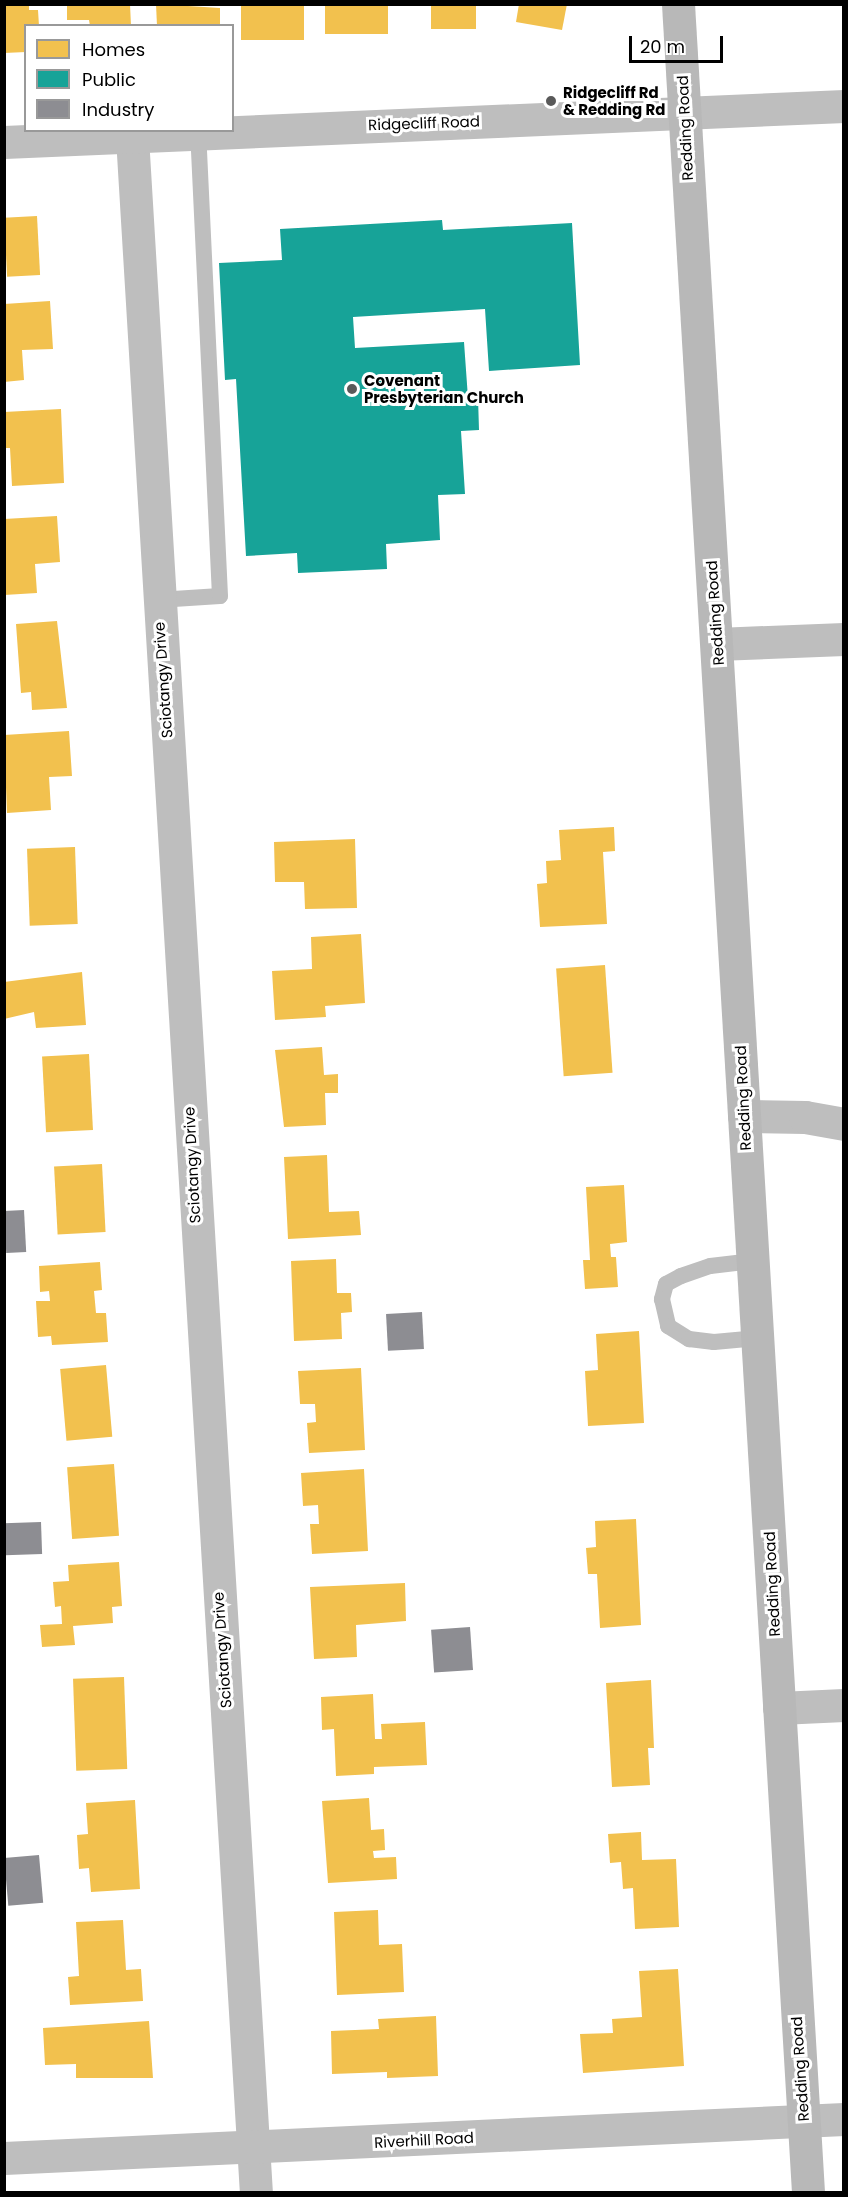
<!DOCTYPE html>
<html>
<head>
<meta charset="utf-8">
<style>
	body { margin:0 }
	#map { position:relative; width:848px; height:2197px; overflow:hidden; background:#fff; font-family:Poppins,sans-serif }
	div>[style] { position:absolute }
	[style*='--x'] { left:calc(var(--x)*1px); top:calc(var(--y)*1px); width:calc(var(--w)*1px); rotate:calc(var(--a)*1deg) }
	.homes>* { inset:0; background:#f2c14e; transform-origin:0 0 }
	.public>* { inset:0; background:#17a398 }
	.industry>* { inset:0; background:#8d8d92; transform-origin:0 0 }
	.lane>* { height:16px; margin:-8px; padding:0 8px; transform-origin:8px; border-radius:8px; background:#bebebe }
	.street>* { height:33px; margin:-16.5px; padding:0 16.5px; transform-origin:16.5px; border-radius:16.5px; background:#bebebe }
	.secondary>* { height:33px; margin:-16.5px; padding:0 16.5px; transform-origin:16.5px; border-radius:16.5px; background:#b8b8b8 }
	.dots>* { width:16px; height:16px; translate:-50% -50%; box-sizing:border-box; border:3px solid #fff; border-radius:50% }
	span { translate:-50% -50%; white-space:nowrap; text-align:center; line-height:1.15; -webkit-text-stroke:6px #fff; paint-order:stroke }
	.poi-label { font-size:15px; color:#000; font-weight:700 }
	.left { translate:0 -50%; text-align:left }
	.street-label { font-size:15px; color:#000 }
	.frame { position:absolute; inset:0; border:6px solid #000; pointer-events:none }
	.legend { position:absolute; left:24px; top:24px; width:210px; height:108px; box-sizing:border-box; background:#fff; border:2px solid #999; margin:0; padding:8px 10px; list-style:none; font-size:18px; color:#000 }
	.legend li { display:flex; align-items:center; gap:12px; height:30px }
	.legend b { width:30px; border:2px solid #999 }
	.scale { position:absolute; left:629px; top:36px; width:94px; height:27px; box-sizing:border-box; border:3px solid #000; border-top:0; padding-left:8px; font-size:18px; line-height:21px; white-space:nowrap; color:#000; -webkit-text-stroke:4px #fff; paint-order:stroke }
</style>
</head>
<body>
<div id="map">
	<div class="homes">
		<div style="clip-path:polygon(4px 4px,29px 4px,29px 10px,38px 10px,39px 26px,26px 26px,26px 52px,4px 53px)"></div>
		<div style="clip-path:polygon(67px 4px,130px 4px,131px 26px,90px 26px,89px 20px,67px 20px)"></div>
		<div style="clip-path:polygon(156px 4px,220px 8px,220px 26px,157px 26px)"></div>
		<div style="left:241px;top:4px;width:63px;height:36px"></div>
		<div style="left:325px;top:4px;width:63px;height:30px"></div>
		<div style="left:431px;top:4px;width:45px;height:25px"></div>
		<div style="clip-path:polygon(519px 4px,567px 4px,562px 30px,516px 22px)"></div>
		<div style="left:37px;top:216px;width:59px;height:33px;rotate:87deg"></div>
		<div style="clip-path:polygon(50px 301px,53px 349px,22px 350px,24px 380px,4px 382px,4px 304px)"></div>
		<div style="clip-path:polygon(61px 409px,64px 483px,12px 486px,10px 448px,4px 448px,4px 412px)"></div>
		<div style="clip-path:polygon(57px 516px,60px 562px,35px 564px,37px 593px,4px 595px,4px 519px)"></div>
		<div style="clip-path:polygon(57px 621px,67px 708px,32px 710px,31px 692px,21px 693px,16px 624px)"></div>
		<div style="clip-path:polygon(69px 731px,72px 776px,49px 777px,51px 810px,7px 813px,4px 735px)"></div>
		<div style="clip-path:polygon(614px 827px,615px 851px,603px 852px,607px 924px,540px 927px,537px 884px,547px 883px,546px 861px,561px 860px,559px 830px)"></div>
		<div style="clip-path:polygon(355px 839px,357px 908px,305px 909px,304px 882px,275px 882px,274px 842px)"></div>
		<div style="left:75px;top:847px;width:77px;height:48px;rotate:88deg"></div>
		<div style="clip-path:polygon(361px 934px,365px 1003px,325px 1006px,326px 1017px,275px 1020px,272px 971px,312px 969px,311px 937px)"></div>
		<div style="left:605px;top:965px;width:108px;height:49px;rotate:86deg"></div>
		<div style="clip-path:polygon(82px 972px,86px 1025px,36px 1028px,34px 1012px,4px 1019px,4px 982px)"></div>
		<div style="clip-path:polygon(322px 1047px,324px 1075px,338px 1074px,338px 1093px,325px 1093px,326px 1125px,284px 1127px,275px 1050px)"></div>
		<div style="left:89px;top:1054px;width:76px;height:47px;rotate:87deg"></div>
		<div style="clip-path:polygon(327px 1155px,329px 1212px,359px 1211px,361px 1235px,288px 1239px,284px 1157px)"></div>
		<div style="left:102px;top:1164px;width:68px;height:48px;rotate:87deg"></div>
		<div style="clip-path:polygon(624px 1185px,627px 1242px,610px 1244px,611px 1257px,616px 1257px,618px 1287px,585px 1289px,583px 1260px,590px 1260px,586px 1187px)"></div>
		<div style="clip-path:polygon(336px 1259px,337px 1293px,351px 1293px,352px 1312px,341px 1313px,342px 1339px,294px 1341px,291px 1261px)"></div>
		<div style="clip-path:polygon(100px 1262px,102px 1290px,94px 1291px,96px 1313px,106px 1313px,108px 1342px,52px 1345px,51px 1336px,38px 1337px,36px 1301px,50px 1301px,49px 1291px,40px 1292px,39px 1266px)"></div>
		<div style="clip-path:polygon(639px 1331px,644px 1423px,588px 1426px,585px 1371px,598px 1370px,596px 1334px)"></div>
		<div style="left:106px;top:1365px;width:72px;height:46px;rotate:85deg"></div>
		<div style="clip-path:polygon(361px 1368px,365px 1450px,309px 1453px,307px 1423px,316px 1422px,315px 1404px,300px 1404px,298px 1371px)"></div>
		<div style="left:114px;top:1464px;width:72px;height:47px;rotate:86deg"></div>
		<div style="clip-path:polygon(364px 1469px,368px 1551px,312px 1554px,310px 1524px,319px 1524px,318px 1505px,303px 1506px,301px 1473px)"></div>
		<div style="clip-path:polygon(636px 1519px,641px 1625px,600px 1628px,597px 1574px,588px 1574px,586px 1548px,596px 1547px,595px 1521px)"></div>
		<div style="clip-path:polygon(119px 1562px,122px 1606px,112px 1607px,113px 1623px,73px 1626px,75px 1645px,42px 1647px,40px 1625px,62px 1624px,61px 1606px,55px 1607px,53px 1582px,69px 1581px,68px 1565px)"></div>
		<div style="clip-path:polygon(405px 1583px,406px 1621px,356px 1625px,357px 1657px,314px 1659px,310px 1587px)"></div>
		<div style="left:124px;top:1677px;width:92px;height:51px;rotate:88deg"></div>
		<div style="clip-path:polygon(651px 1680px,654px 1748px,648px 1748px,650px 1785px,612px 1787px,606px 1683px)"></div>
		<div style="clip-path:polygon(373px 1694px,375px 1739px,382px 1739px,381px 1724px,425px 1722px,427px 1765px,374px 1767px,374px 1774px,336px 1776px,334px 1729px,322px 1730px,321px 1697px)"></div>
		<div style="clip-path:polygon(369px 1798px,371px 1830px,384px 1829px,385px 1850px,373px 1851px,374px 1858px,396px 1857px,397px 1879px,328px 1883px,322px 1801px)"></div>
		<div style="clip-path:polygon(135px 1800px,140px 1889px,91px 1892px,89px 1868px,79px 1869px,77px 1835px,88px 1834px,86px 1803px)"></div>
		<div style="clip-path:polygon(641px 1832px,642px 1860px,676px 1859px,679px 1927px,635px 1929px,633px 1888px,623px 1889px,621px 1862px,610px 1863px,608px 1834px)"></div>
		<div style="clip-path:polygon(378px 1910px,379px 1945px,402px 1944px,404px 1992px,337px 1995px,334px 1912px)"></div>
		<div style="clip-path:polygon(123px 1920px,126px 1970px,141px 1969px,143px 2001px,70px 2005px,68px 1977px,79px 1976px,76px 1922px)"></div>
		<div style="clip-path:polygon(678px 1969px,684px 2066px,583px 2073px,580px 2034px,613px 2033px,612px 2019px,642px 2017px,639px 1971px)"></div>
		<div style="clip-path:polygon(436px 2016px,438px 2076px,387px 2078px,387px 2072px,332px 2074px,331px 2031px,379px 2029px,378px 2019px)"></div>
		<div style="clip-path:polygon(149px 2021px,153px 2078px,76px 2078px,76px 2064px,45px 2065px,43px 2028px)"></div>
	</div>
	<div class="public">
		<div style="clip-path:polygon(442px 220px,443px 230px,572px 223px,580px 365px,489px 371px,485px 309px,353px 317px,355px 348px,464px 342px,468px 398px,478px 397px,479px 430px,461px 431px,465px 494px,438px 495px,440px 540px,386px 544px,387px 569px,298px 573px,297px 553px,246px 556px,236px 379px,225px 380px,219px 263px,282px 260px,280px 229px)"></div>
	</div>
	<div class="industry">
		<div style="left:24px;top:1210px;width:42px;height:20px;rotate:87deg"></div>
		<div style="left:422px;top:1312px;width:37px;height:36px;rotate:87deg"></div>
		<div style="left:41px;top:1522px;width:32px;height:37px;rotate:88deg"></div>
		<div style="left:470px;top:1627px;width:43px;height:39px;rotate:86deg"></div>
		<div style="left:39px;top:1855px;width:48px;height:35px;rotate:85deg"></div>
	</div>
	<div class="lane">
		<div style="--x:158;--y:600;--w:62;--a:-3.7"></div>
		<div style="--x:220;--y:596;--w:463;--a:-92.7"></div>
		<div style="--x:753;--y:1261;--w:43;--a:173.4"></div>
		<div style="--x:710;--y:1266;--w:31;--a:161"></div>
		<div style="--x:681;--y:1276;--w:17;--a:152"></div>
		<div style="--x:666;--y:1284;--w:16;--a:105"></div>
		<div style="--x:662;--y:1299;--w:28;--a:77"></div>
		<div style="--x:668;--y:1326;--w:25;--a:32"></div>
		<div style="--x:689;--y:1339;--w:25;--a:7"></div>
		<div style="--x:714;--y:1342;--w:44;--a:-5.2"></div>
	</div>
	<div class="street">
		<div style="--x:132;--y:137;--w:2059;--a:86.55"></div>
		<div style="--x:4;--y:142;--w:841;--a:-2.45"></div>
		<div style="--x:717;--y:644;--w:127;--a:-2.3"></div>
		<div style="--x:744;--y:1116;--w:61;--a:0.9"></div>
		<div style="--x:805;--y:1117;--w:40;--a:10"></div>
		<div style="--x:779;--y:1708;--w:65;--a:-2.6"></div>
		<div style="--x:4;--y:2158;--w:841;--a:-2.66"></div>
	</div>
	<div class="secondary">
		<div style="--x:678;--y:4;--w:2192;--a:86.6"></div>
	</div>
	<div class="dots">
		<div style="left:551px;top:101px;background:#595959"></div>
		<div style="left:352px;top:389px;background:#595959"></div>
	</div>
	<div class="poi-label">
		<span class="left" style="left:563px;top:101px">Ridgecliff Rd<br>&amp; Redding Rd</span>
		<span class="left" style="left:364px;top:389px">Covenant<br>Presbyterian Church</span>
	</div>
	<div class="street-label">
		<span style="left:424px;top:123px;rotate:-2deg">Ridgecliff Road</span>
		<span style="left:685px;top:128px;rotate:-93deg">Redding Road</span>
		<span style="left:715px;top:613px;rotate:-94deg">Redding Road</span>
		<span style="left:163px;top:680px;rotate:-94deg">Sciotangy Drive</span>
		<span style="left:743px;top:1098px;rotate:-93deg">Redding Road</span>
		<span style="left:192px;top:1165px;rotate:-93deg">Sciotangy Drive</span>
		<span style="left:772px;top:1584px;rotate:-93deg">Redding Road</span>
		<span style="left:222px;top:1650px;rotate:-94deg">Sciotangy Drive</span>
		<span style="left:800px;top:2069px;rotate:-94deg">Redding Road</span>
		<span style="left:424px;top:2140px;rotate:-3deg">Riverhill Road</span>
	</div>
	<div class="frame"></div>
	<ul class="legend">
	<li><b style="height:16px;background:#f2c14e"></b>Homes</li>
	<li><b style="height:16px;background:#17a398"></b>Public</li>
	<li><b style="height:16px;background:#8d8d92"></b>Industry</li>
	</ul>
	<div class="scale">20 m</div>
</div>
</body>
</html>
